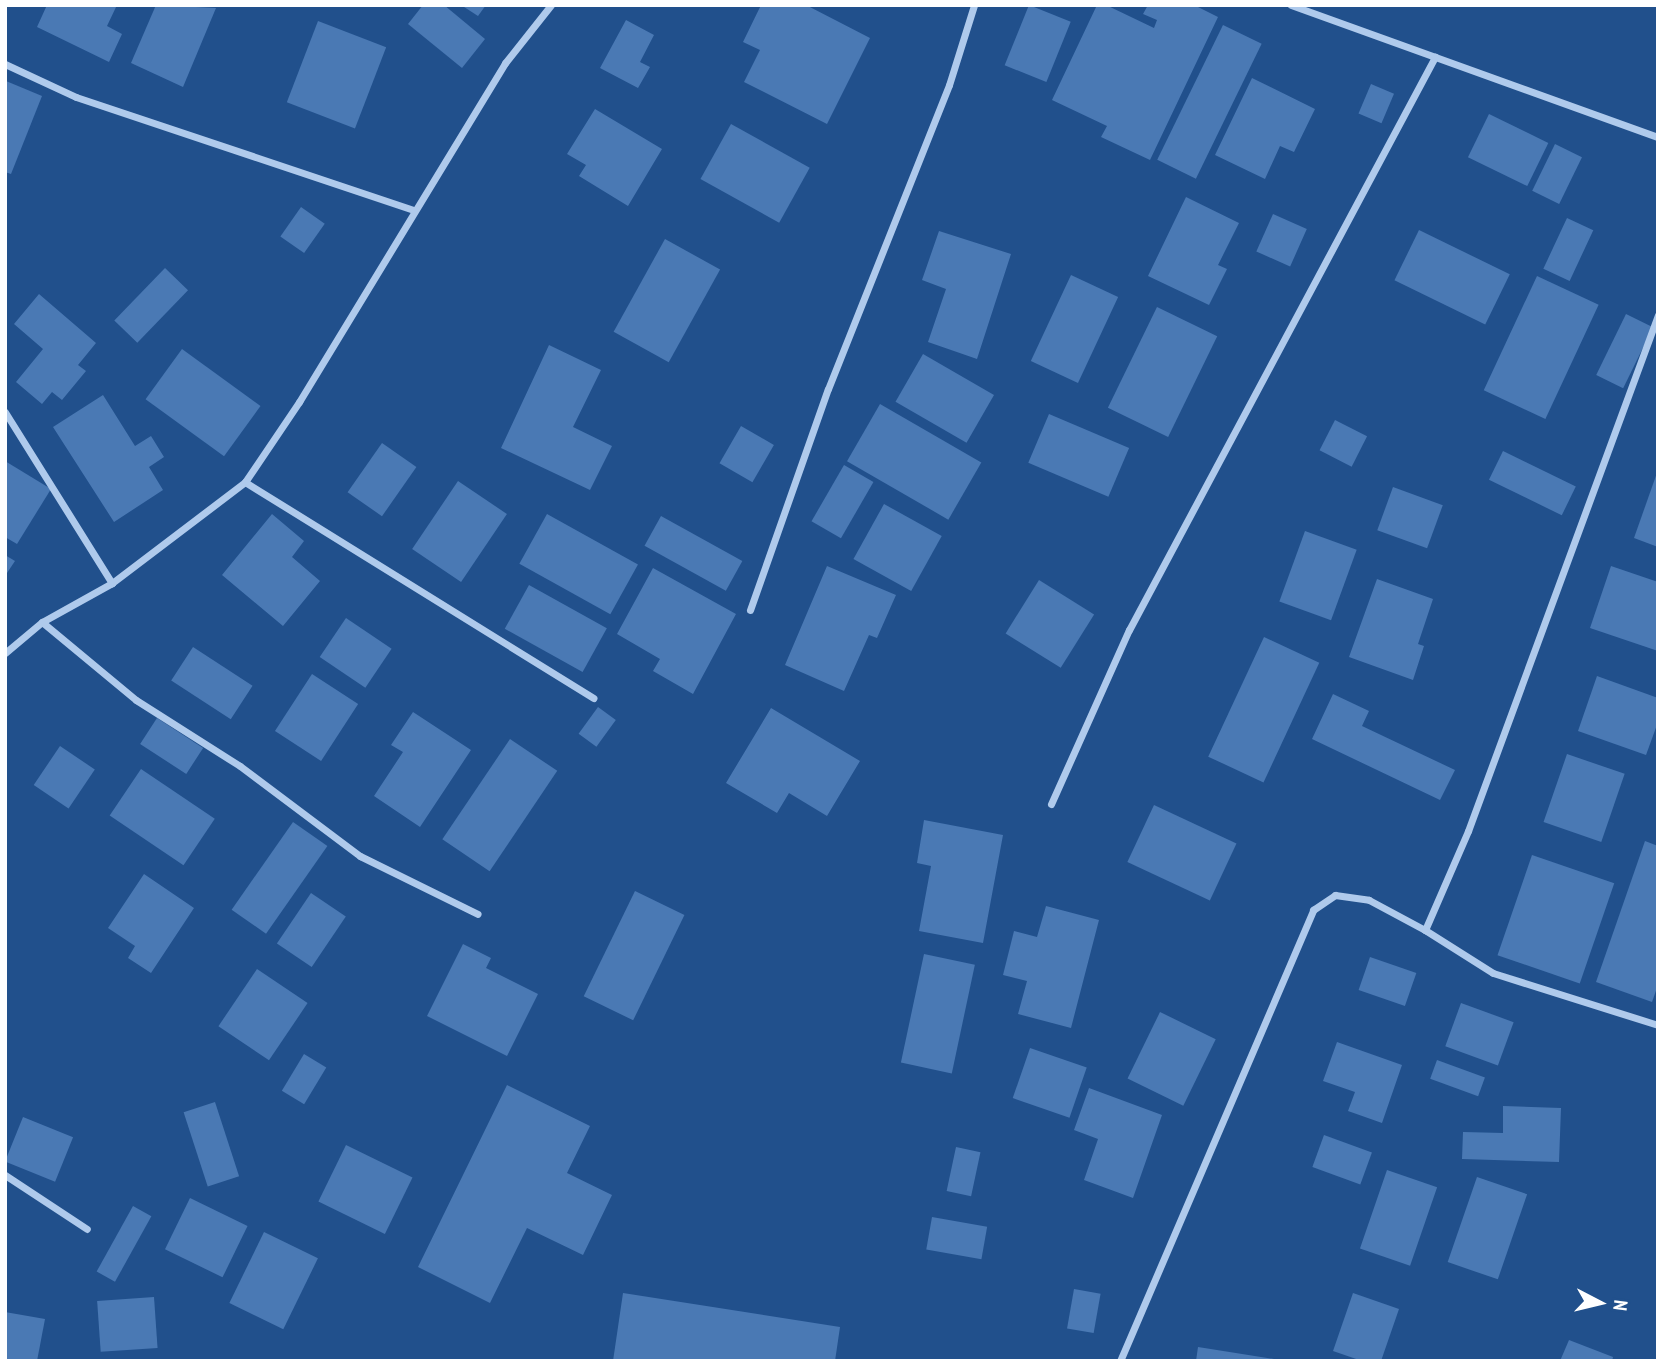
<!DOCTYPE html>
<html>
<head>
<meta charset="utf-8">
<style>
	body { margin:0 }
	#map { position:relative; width:1663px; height:1366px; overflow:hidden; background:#21508c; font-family:"PT Sans Narrow",sans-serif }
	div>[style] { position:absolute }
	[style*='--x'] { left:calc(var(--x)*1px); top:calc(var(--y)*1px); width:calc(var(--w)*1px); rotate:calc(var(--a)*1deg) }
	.building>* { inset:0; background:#4a79b4; transform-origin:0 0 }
	.minor>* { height:7px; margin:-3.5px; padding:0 3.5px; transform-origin:3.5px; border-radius:3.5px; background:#afcaec }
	span { translate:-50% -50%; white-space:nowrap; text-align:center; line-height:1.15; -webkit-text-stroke:7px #21508c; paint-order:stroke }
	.frame { position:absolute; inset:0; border:7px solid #fff; pointer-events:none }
	.north { position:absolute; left:1565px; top:1268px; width:70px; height:70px; -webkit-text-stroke:5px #21508c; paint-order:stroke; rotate:97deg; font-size:19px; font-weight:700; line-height:28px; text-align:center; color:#fff }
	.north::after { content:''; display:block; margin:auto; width:24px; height:32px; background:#fff; clip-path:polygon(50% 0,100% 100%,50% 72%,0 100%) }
</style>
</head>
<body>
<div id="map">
	<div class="building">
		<div style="clip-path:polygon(47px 5px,117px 5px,107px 26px,122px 34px,109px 62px,37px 27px)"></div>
		<div style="clip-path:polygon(156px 5px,216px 8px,183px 87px,131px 63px)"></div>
		<div style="clip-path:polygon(423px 5px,444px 5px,485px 39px,462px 68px,408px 24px)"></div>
		<div style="clip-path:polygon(461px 5px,486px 5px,478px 16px)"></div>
		<div style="clip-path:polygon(761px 5px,806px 5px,870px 38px,827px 124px,744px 82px,760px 50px,743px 42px)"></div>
		<div style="left:1029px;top:5px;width:45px;height:65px;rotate:22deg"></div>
		<div style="clip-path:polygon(1097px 5px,1106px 5px,1154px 28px,1157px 20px,1143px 14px,1148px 5px,1194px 5px,1218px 17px,1150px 160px,1101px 137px,1107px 126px,1052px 100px)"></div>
		<div style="clip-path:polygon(626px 20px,654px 35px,640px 62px,650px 67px,638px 88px,600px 68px)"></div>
		<div style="left:318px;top:21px;width:73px;height:87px;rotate:21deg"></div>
		<div style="left:1223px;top:25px;width:43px;height:150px;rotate:26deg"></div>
		<div style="clip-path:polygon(1252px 78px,1315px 109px,1294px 152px,1280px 146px,1265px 179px,1215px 155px)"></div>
		<div style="clip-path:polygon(6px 81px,42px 96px,11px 174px,5px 172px)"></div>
		<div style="left:1371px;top:84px;width:25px;height:32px;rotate:23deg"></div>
		<div style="clip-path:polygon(595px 109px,662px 149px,628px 206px,579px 176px,586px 165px,567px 154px)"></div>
		<div style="left:1489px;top:114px;width:66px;height:48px;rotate:26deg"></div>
		<div style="left:731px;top:124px;width:90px;height:63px;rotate:29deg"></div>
		<div style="left:1555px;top:144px;width:30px;height:52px;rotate:26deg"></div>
		<div style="clip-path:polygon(1186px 197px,1239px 223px,1218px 265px,1227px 269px,1209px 305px,1148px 276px)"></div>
		<div style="left:301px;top:207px;width:29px;height:36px;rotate:35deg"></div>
		<div style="left:1273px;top:214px;width:37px;height:41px;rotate:24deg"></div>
		<div style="left:1567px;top:218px;width:29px;height:56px;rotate:25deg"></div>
		<div style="left:1419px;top:230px;width:101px;height:56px;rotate:26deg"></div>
		<div style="clip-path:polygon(939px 231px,1011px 254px,977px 359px,928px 342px,946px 289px,922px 280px)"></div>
		<div style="left:665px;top:239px;width:63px;height:106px;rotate:29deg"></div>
		<div style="left:165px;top:268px;width:32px;height:73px;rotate:44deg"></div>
		<div style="left:1071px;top:275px;width:52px;height:95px;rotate:25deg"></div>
		<div style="left:1537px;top:276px;width:68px;height:126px;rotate:25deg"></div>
		<div style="clip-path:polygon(39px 294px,96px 343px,78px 365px,86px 371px,62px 400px,52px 392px,42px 404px,16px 382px,43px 349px,14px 324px)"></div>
		<div style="left:1157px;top:307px;width:67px;height:112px;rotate:26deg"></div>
		<div style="left:1626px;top:314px;width:30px;height:68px;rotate:26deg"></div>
		<div style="clip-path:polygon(549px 345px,601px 370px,573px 427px,612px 446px,590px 490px,501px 448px)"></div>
		<div style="left:182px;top:349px;width:97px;height:62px;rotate:36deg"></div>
		<div style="left:923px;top:354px;width:82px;height:55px;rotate:30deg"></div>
		<div style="clip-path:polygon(103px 395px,135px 446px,151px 436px,164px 457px,149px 467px,163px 490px,114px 522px,53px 427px)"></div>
		<div style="left:880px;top:404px;width:117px;height:66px;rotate:30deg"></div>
		<div style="left:1049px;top:414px;width:87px;height:53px;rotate:23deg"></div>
		<div style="left:1335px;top:420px;width:36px;height:34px;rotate:27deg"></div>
		<div style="left:741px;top:426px;width:38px;height:43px;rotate:30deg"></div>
		<div style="left:382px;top:443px;width:42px;height:60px;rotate:35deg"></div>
		<div style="left:1503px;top:451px;width:81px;height:32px;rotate:26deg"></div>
		<div style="clip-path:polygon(5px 461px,51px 489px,17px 544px,5px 537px)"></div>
		<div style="left:844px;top:465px;width:34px;height:65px;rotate:30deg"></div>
		<div style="clip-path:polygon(1658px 470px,1658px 547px,1634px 538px)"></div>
		<div style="left:458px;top:481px;width:59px;height:82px;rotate:34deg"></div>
		<div style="left:1393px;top:487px;width:53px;height:46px;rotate:20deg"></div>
		<div style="left:884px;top:504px;width:66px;height:63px;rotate:29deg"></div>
		<div style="clip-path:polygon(272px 514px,304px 541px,292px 557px,320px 581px,283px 626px,222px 575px)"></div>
		<div style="left:547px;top:514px;width:104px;height:57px;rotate:29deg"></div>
		<div style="left:661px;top:516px;width:93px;height:34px;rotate:29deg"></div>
		<div style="left:1305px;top:531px;width:55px;height:75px;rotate:20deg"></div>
		<div style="clip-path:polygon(5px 555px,15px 561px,5px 576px)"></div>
		<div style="clip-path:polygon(827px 566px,896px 595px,877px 638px,869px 635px,844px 691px,785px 665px)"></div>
		<div style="clip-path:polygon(1611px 566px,1658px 582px,1658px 651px,1590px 628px)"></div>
		<div style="clip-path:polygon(653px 568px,736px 614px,693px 694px,653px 671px,660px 659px,617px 634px)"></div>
		<div style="clip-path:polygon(1377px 579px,1433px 599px,1418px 644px,1424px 646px,1413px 680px,1349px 657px)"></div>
		<div style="left:1039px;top:580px;width:65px;height:63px;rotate:32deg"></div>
		<div style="left:529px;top:585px;width:89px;height:50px;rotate:29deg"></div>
		<div style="left:346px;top:618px;width:55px;height:47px;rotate:34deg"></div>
		<div style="left:1264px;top:637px;width:61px;height:132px;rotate:25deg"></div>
		<div style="left:193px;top:647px;width:71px;height:40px;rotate:33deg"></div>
		<div style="left:312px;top:674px;width:55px;height:68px;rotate:33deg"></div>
		<div style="clip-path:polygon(1597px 676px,1658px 698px,1658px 722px,1646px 755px,1578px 731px)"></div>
		<div style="clip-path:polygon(1333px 694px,1369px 711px,1362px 726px,1455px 770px,1440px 800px,1312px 739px)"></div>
		<div style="left:598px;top:707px;width:22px;height:33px;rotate:36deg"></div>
		<div style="clip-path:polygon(771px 708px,860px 761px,827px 816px,789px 793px,777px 813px,726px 783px)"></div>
		<div style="clip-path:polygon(413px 712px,471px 750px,420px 827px,374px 796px,403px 752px,391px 745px)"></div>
		<div style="left:157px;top:718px;width:55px;height:31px;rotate:33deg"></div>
		<div style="left:510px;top:739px;width:57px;height:121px;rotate:34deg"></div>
		<div style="left:60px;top:746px;width:42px;height:47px;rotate:34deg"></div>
		<div style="left:1567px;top:754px;width:61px;height:72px;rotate:19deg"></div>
		<div style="left:141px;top:769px;width:89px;height:56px;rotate:34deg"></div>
		<div style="left:1154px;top:805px;width:91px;height:63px;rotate:25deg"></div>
		<div style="clip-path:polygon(924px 820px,1003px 835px,983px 943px,919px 931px,931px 866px,917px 863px)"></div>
		<div style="left:293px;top:822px;width:42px;height:107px;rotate:35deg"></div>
		<div style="clip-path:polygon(1645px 841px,1658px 846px,1658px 985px,1652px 1002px,1596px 982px)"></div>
		<div style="left:1532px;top:855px;width:87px;height:106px;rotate:19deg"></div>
		<div style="clip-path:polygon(144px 874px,194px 908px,151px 973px,128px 958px,135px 946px,108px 928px)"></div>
		<div style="left:635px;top:891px;width:55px;height:117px;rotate:26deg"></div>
		<div style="left:311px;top:893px;width:42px;height:61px;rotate:34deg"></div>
		<div style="clip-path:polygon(1046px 906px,1099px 920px,1071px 1028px,1018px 1014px,1027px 981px,1003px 975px,1014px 931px,1037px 937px)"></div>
		<div style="clip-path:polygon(463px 944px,491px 958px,486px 968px,538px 994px,507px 1056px,427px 1016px)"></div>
		<div style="left:924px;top:954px;width:52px;height:111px;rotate:12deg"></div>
		<div style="left:1370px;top:957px;width:49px;height:35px;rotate:19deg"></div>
		<div style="left:257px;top:969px;width:61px;height:69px;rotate:34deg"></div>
		<div style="left:1461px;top:1003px;width:56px;height:46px;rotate:20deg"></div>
		<div style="left:1160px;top:1012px;width:62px;height:74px;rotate:26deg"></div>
		<div style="clip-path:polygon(1337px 1042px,1402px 1065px,1382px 1123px,1348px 1111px,1355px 1092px,1323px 1081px)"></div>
		<div style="left:1030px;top:1048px;width:60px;height:53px;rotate:19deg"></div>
		<div style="left:304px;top:1054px;width:26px;height:43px;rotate:31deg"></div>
		<div style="left:1437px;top:1060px;width:51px;height:20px;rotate:20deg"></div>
		<div style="clip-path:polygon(507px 1085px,590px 1126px,567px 1173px,612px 1195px,583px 1255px,527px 1228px,490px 1303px,418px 1267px)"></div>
		<div style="clip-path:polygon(1089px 1088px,1162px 1115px,1133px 1198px,1084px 1180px,1098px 1139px,1074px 1130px)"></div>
		<div style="left:215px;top:1102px;width:78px;height:33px;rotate:72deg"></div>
		<div style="clip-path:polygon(1503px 1106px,1561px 1108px,1559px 1162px,1462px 1159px,1463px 1132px,1503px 1133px)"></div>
		<div style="left:23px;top:1117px;width:54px;height:48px;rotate:22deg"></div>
		<div style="left:1324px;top:1135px;width:51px;height:34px;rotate:20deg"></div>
		<div style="left:346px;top:1145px;width:74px;height:63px;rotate:26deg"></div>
		<div style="left:956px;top:1147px;width:25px;height:45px;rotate:12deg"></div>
		<div style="left:1387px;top:1170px;width:53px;height:83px;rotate:19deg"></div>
		<div style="left:1477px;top:1177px;width:53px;height:90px;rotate:19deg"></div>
		<div style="left:190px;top:1198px;width:64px;height:57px;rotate:26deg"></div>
		<div style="left:133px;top:1206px;width:21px;height:75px;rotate:29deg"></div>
		<div style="left:932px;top:1217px;width:56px;height:33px;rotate:10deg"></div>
		<div style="left:264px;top:1232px;width:60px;height:79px;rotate:26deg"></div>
		<div style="left:1074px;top:1289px;width:27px;height:40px;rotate:10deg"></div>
		<div style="clip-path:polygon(623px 1293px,840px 1327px,835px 1361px,613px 1361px)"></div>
		<div style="clip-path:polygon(1353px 1293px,1399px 1309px,1381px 1361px,1362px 1361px,1333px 1351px)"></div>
		<div style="left:154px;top:1297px;width:51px;height:57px;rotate:86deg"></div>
		<div style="clip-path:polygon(5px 1312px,45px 1319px,37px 1361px,5px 1360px)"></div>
		<div style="clip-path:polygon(1569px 1340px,1613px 1357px,1612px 1361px,1560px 1361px)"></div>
		<div style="clip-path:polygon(1198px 1347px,1274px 1359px,1274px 1361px,1196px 1361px)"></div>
	</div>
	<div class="minor">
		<div style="--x:1291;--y:5;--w:390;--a:19.8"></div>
		<div style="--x:5;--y:64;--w:78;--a:24.9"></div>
		<div style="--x:76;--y:97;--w:356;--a:18.5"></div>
		<div style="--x:5;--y:412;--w:202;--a:58"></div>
		<div style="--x:245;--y:482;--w:410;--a:31.8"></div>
		<div style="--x:750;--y:610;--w:234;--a:-70.6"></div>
		<div style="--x:828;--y:389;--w:327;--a:-68.3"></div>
		<div style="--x:949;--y:85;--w:84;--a:-72.6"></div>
		<div style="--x:42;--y:622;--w:122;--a:39.7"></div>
		<div style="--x:136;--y:700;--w:123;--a:32.4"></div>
		<div style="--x:240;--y:766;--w:150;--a:36.9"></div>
		<div style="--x:360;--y:856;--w:131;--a:26.2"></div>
		<div style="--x:5;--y:653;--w:48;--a:-40"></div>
		<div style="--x:42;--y:622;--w:80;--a:-29.1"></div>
		<div style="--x:112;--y:583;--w:167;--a:-37.2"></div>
		<div style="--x:245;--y:482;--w:97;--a:-56"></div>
		<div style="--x:299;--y:402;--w:397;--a:-58.7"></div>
		<div style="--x:505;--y:63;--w:74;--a:-51.6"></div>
		<div style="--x:1051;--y:804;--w:191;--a:-65.9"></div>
		<div style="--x:1129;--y:630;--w:650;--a:-61.9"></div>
		<div style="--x:1425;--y:930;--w:80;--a:32.3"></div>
		<div style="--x:1493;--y:973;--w:173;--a:17.5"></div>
		<div style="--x:5;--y:1175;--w:98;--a:33.4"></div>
		<div style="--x:1120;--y:1361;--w:491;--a:-66.8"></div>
		<div style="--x:1313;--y:910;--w:27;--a:-34"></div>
		<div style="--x:1335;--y:895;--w:34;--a:8"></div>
		<div style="--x:1369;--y:900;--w:64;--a:28.2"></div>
		<div style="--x:1425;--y:930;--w:108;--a:-66.5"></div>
		<div style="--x:1468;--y:831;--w:550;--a:-69.79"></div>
	</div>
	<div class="frame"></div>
	<div class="north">N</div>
</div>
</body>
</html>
